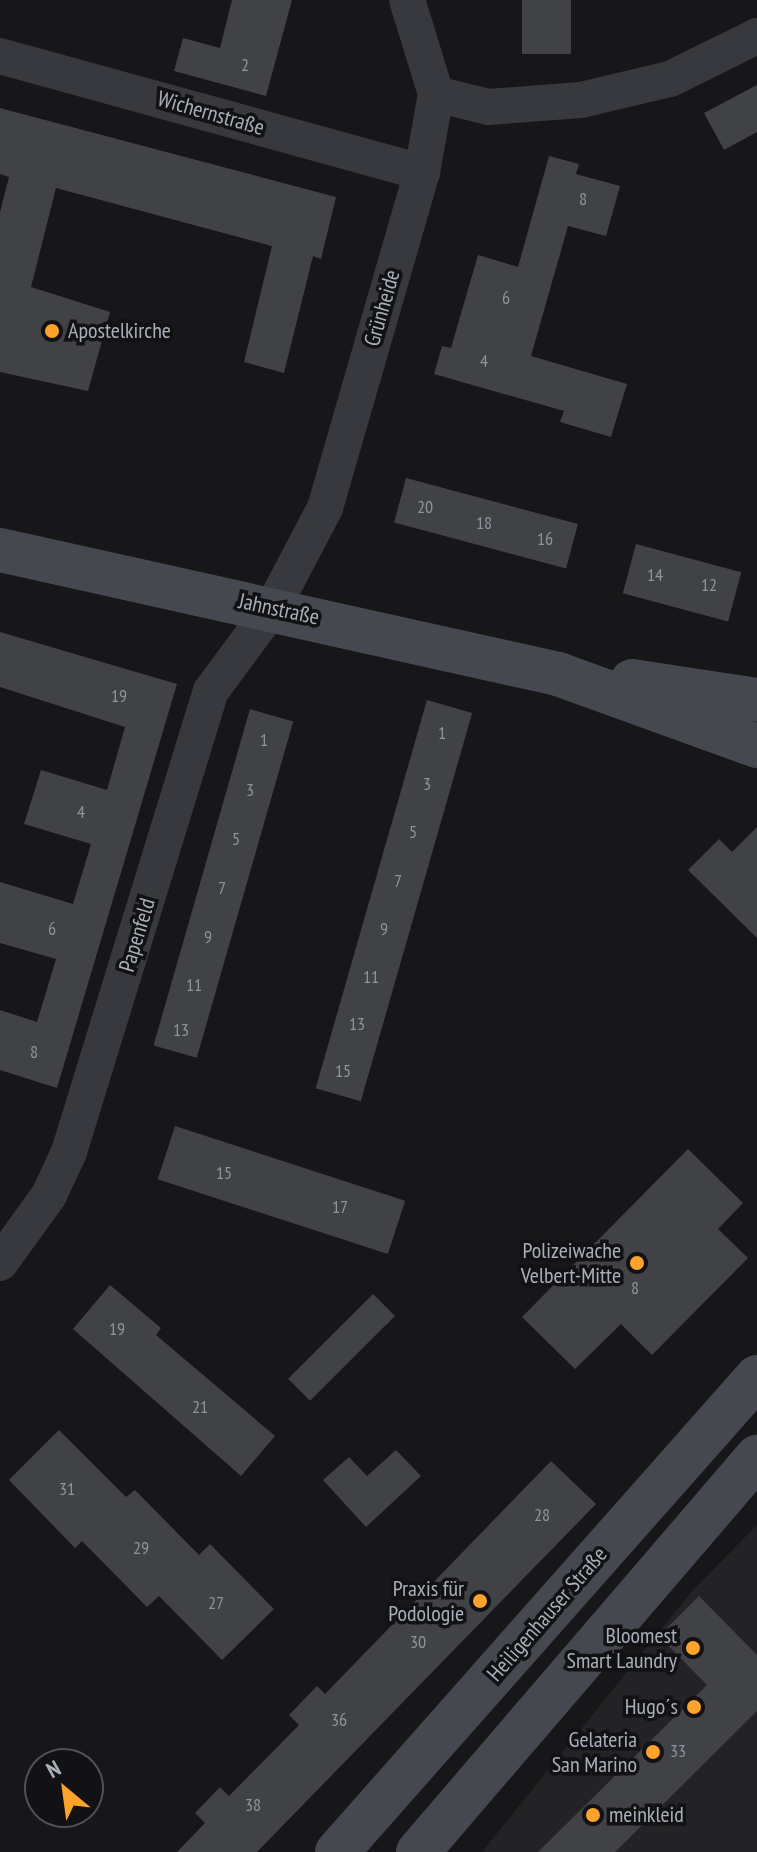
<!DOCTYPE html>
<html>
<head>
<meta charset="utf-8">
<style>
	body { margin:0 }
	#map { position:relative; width:757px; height:1852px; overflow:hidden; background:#171719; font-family:"PT Sans Narrow",sans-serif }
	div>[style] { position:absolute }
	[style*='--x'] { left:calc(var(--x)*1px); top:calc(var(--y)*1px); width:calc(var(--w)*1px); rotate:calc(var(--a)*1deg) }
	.built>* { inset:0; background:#232326 }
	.building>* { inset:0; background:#414246; transform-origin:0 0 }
	.street>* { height:36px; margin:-18px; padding:0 18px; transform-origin:18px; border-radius:18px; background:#37393e }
	.secondary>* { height:44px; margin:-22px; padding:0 22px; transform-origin:22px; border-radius:22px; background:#45484e }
	.dots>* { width:22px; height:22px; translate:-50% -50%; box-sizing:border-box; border:4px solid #121214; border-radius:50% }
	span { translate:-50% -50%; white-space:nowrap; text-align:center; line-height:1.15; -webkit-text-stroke:7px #121214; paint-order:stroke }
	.number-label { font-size:18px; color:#8e949d }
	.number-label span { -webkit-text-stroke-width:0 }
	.street-label { font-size:22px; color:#a8afba }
	.poi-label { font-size:22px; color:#a8afba }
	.left { translate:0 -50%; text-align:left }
	.right { translate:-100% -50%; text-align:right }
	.north { position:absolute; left:24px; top:1748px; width:80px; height:80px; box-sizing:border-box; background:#121214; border:2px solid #4e5156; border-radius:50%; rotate:331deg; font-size:22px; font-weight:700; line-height:32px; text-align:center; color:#a8afba }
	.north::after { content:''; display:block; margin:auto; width:28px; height:36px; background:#fda32b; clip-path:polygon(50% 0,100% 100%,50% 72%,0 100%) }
</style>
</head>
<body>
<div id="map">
	<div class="built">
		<div style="clip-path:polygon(757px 1525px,757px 1852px,482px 1852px,692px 1591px)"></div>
	</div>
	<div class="building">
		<div style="clip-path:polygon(232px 0,292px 0,266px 96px,174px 71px,183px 38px,220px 48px)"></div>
		<div style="left:522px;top:0;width:49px;height:54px"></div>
		<div style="clip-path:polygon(757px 85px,757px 132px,724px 150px,704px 113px)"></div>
		<div style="clip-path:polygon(0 108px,336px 197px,321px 259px,313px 256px,284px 373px,244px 362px,272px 246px,56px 188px,31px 287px,110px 312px,88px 391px,0 372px,0 212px,9px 177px,0 174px)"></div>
		<div style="clip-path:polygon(549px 156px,579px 164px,576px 174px,620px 186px,606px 236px,568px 226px,531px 356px,627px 384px,611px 437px,560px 422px,564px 411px,434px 374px,442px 346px,451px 348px,478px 255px,518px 267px)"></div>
		<div style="left:406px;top:478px;width:178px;height:46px;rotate:15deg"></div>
		<div style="left:636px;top:544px;width:109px;height:51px;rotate:15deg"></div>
		<div style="clip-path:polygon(0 632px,177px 684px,57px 1088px,0 1070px,0 1010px,37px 1022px,56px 959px,0 943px,0 882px,73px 904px,91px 844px,24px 824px,41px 770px,107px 790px,125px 727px,0 687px)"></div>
		<div style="left:427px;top:700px;width:47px;height:404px;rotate:16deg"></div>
		<div style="left:250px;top:709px;width:45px;height:350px;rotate:16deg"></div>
		<div style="clip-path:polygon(757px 827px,757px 938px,688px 870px,719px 839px,732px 852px)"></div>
		<div style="left:175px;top:1126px;width:242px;height:56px;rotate:18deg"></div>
		<div style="clip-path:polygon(688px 1149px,743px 1203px,718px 1229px,748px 1258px,652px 1355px,621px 1324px,575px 1369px,522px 1317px)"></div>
		<div style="clip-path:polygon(110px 1285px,161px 1328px,156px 1335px,275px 1436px,241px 1476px,73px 1329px)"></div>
		<div style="left:373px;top:1294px;width:31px;height:120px;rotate:45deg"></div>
		<div style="clip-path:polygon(59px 1430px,126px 1497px,135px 1490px,199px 1555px,210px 1544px,274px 1609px,222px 1660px,159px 1596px,147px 1607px,82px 1541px,75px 1548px,9px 1480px)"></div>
		<div style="clip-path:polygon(396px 1450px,421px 1476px,366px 1527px,323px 1480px,349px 1457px,367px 1476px)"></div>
		<div style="clip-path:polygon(551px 1461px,596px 1504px,257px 1852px,177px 1852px,205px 1823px,195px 1813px,220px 1787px,229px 1796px,299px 1725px,289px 1715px,317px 1686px,325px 1694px)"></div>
		<div style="clip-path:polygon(699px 1596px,757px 1655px,757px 1711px,615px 1852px,538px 1852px,707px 1685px,659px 1636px)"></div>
	</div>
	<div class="street">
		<div style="--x:0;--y:56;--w:438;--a:15.4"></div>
		<div style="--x:436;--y:94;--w:54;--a:14"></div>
		<div style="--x:488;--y:107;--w:93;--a:-4.3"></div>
		<div style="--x:581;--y:100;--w:91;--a:-13.3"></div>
		<div style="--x:670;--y:79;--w:97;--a:-26.3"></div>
		<div style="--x:0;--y:1263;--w:84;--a:-54.2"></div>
		<div style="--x:49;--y:1195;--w:47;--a:-65.1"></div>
		<div style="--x:69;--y:1152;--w:482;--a:-72.9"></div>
		<div style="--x:211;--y:691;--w:104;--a:-53.6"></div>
		<div style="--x:273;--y:607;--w:112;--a:-62.3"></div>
		<div style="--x:325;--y:508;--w:350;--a:-73.9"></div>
		<div style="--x:422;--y:172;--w:79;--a:-79.8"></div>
		<div style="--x:436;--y:94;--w:98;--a:-107.1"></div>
	</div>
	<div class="secondary">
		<div style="--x:0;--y:550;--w:572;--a:12.53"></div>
		<div style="--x:558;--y:674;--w:212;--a:19.9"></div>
		<div style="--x:632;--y:681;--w:126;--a:8.6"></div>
		<div style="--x:337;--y:1852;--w:634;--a:-48.52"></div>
		<div style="--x:418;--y:1852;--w:521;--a:-49.36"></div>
	</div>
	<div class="dots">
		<div style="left:52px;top:331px;background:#fda32b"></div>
		<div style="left:637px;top:1263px;background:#fda32b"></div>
		<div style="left:480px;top:1601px;background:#fda32b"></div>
		<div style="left:693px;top:1648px;background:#fda32b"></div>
		<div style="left:694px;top:1707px;background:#fda32b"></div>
		<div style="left:653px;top:1752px;background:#fda32b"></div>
		<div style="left:593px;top:1815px;background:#fda32b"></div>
	</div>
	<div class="number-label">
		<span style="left:245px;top:65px">2</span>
		<span style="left:583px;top:199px">8</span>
		<span style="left:506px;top:298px">6</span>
		<span style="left:484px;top:361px">4</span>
		<span style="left:425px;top:507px">20</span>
		<span style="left:484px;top:523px">18</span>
		<span style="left:545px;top:539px">16</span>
		<span style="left:655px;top:575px">14</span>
		<span style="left:709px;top:585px">12</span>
		<span style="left:119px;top:696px">19</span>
		<span style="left:442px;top:733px">1</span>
		<span style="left:264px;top:740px">1</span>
		<span style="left:427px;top:784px">3</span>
		<span style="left:250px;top:790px">3</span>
		<span style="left:81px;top:812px">4</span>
		<span style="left:413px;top:832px">5</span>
		<span style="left:236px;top:839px">5</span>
		<span style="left:398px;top:881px">7</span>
		<span style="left:222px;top:888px">7</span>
		<span style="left:52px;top:929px">6</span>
		<span style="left:384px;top:929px">9</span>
		<span style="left:208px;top:937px">9</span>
		<span style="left:371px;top:977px">11</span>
		<span style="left:194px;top:985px">11</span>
		<span style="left:357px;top:1024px">13</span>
		<span style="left:181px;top:1030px">13</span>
		<span style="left:34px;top:1052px">8</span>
		<span style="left:343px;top:1071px">15</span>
		<span style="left:224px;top:1173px">15</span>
		<span style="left:340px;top:1207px">17</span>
		<span style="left:635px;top:1288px">8</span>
		<span style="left:117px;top:1329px">19</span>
		<span style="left:200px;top:1407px">21</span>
		<span style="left:67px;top:1489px">31</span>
		<span style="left:542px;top:1515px">28</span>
		<span style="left:141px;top:1548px">29</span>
		<span style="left:216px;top:1603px">27</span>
		<span style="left:418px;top:1642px">30</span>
		<span style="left:339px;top:1720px">36</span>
		<span style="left:678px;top:1751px">33</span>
		<span style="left:253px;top:1805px">38</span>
	</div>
	<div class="street-label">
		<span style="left:211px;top:113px;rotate:16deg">Wichernstraße</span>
		<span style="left:382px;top:308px;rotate:-74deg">Grünheide</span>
		<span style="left:279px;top:609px;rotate:12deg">Jahnstraße</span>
		<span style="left:137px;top:935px;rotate:-73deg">Papenfeld</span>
		<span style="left:547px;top:1614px;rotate:-49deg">Heiligenhauser Straße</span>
	</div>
	<div class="poi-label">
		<span class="left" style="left:68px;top:331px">Apostelkirche</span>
		<span class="right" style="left:621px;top:1263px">Polizeiwache<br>Velbert-Mitte</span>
		<span class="right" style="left:464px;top:1601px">Praxis für<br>Podologie</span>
		<span class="right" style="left:677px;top:1648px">Bloomest<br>Smart Laundry</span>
		<span class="right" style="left:678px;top:1707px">Hugo´s</span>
		<span class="right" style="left:637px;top:1752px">Gelateria<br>San Marino</span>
		<span class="left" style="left:609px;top:1815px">meinkleid</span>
	</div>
	<div class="north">N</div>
</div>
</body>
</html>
